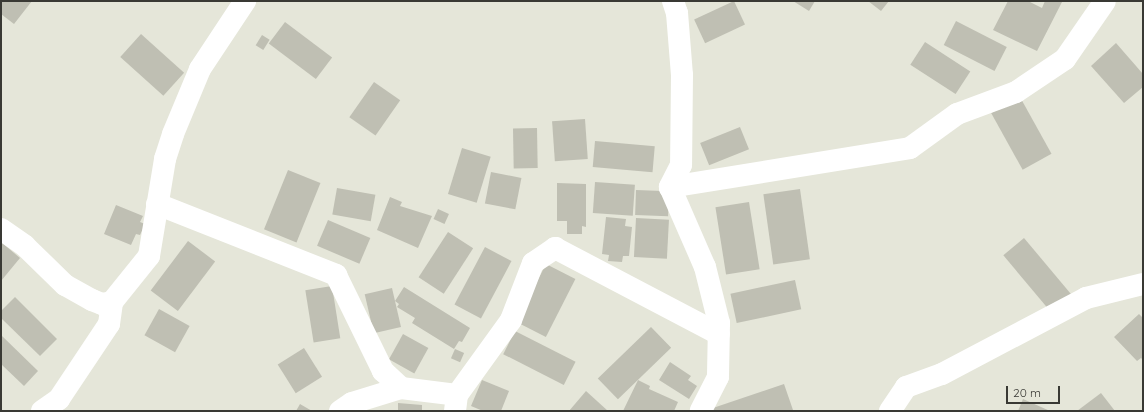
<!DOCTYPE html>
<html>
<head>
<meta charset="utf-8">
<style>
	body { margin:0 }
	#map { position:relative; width:1144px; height:412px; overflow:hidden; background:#e5e6d9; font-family:Quicksand,sans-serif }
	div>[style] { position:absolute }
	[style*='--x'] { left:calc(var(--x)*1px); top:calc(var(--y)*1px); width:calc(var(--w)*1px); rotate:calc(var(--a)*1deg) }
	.building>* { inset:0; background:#bfbfb3; transform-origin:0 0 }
	.minor>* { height:22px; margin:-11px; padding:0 11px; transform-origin:11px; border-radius:11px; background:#fff }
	span { translate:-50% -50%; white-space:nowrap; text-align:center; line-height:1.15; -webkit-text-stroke:3px #e5e6d9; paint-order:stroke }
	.frame { position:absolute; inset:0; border:2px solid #393934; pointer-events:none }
	.scale { position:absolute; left:1006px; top:386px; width:54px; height:18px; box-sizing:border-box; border:2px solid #393934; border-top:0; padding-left:5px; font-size:12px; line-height:14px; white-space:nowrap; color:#393934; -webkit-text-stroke:3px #e5e6d9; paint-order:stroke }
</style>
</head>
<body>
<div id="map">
	<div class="building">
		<div style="clip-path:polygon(1px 1px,32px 1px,14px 24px,1px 14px)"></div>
		<div style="left:734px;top:1px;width:26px;height:44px;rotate:65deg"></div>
		<div style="clip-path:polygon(793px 1px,815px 1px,809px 11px)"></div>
		<div style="clip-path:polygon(868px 1px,889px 1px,881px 11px)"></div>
		<div style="clip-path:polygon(1008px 1px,1028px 1px,1042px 8px,1045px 1px,1062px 2px,1037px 51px,993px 30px)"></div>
		<div style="left:956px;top:21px;width:57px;height:27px;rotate:27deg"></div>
		<div style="left:285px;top:22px;width:59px;height:27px;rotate:37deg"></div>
		<div style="left:141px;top:34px;width:58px;height:31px;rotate:42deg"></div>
		<div style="left:262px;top:35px;width:9px;height:12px;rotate:32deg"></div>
		<div style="left:925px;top:42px;width:54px;height:27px;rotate:33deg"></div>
		<div style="clip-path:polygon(1116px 43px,1143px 74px,1143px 87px,1124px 103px,1091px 66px)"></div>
		<div style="left:374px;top:82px;width:32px;height:43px;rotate:35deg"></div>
		<div style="left:1020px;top:97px;width:65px;height:33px;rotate:61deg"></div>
		<div style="left:585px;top:119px;width:40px;height:33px;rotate:86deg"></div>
		<div style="left:740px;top:127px;width:24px;height:43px;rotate:68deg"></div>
		<div style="left:537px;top:128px;width:40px;height:24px;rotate:89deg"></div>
		<div style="left:595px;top:141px;width:60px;height:26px;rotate:5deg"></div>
		<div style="left:462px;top:148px;width:30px;height:48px;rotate:17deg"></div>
		<div style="left:288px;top:170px;width:35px;height:64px;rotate:22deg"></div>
		<div style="left:491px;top:172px;width:31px;height:32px;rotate:11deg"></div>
		<div style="left:595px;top:182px;width:40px;height:31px;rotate:4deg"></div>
		<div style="clip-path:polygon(557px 183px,586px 184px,586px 227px,582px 226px,582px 234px,567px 234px,567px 221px,557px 221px)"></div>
		<div style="left:337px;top:188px;width:39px;height:27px;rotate:10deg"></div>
		<div style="left:800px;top:189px;width:71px;height:37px;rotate:82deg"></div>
		<div style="left:636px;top:190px;width:33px;height:25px;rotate:2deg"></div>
		<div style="clip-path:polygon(390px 197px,402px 202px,400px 206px,432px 216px,418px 248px,377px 230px)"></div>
		<div style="left:749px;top:202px;width:68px;height:34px;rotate:81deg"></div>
		<div style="clip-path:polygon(116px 205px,143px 216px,140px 222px,145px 224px,140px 235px,136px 234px,131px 245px,104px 234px)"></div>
		<div style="left:438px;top:209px;width:12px;height:11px;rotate:24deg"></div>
		<div style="clip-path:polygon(606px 217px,626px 219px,625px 226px,632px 227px,629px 256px,623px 256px,622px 262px,608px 261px,609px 255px,602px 254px)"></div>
		<div style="left:636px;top:218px;width:33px;height:39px;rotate:3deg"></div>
		<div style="left:328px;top:220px;width:46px;height:28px;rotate:23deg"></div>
		<div style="left:448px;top:232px;width:30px;height:54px;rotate:33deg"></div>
		<div style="left:1024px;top:238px;width:74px;height:27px;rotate:50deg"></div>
		<div style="left:188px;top:241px;width:34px;height:62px;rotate:37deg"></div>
		<div style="clip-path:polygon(1px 242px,20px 258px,1px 281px)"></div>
		<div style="left:485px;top:247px;width:30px;height:65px;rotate:28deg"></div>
		<div style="left:546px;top:264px;width:33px;height:65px;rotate:27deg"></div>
		<div style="left:795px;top:280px;width:30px;height:66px;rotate:78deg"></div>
		<div style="left:332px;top:286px;width:53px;height:27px;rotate:81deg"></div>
		<div style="clip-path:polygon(404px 287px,470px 328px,462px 342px,459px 341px,454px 349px,412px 323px,415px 318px,397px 307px,399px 304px,395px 301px)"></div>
		<div style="left:392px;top:288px;width:40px;height:28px;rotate:77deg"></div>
		<div style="clip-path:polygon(15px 297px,57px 339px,40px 356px,1px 318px,1px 311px)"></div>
		<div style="left:159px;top:309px;width:35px;height:30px;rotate:29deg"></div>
		<div style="clip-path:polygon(1139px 314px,1143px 318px,1143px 360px,1141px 358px,1137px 361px,1114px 337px)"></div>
		<div style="left:651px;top:327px;width:29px;height:74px;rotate:46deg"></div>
		<div style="left:515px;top:331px;width:68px;height:26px;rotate:27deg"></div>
		<div style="left:403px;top:334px;width:29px;height:29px;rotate:29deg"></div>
		<div style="clip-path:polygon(1px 335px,38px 371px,24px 386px,1px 364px)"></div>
		<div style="left:304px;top:348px;width:34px;height:31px;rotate:58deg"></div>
		<div style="left:455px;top:349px;width:10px;height:10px;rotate:24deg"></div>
		<div style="clip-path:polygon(670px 362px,691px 376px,688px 380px,697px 386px,689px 399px,659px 380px)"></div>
		<div style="clip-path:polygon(482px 380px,509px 391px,501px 411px,483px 411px,471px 406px)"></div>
		<div style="clip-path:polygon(638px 380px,650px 386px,649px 389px,678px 402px,674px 411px,623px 411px)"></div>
		<div style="clip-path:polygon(784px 384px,793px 410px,711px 411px,710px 409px)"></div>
		<div style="clip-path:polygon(586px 391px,608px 411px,569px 411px)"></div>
		<div style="clip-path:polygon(1101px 393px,1115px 411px,1077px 411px)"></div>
		<div style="clip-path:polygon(1023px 399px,1050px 411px,1018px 411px)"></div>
		<div style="clip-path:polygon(398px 403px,422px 405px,422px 411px,398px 411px)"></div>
		<div style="clip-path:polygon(300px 404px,312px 411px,296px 411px)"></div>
	</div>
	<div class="minor">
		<div style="--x:673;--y:1;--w:13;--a:72"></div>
		<div style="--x:677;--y:13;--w:62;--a:85.4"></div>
		<div style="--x:682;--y:75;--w:90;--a:90.6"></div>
		<div style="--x:681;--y:165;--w:25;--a:117"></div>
		<div style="--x:670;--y:187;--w:87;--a:66.4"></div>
		<div style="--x:705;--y:267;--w:58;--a:76"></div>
		<div style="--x:719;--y:323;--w:54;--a:91.1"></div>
		<div style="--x:718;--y:377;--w:38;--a:117"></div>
		<div style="--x:670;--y:187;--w:243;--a:-9.2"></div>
		<div style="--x:910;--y:148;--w:58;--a:-35.9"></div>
		<div style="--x:957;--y:114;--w:63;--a:-20.4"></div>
		<div style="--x:1016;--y:92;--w:59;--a:-34"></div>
		<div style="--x:1065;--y:59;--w:70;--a:-55.4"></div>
		<div style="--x:157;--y:204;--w:193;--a:21.6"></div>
		<div style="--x:336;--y:275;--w:107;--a:63.9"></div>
		<div style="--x:383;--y:371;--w:25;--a:43"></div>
		<div style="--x:1;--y:229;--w:29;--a:35"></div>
		<div style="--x:25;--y:246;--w:56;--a:44.3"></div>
		<div style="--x:65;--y:285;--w:31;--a:29"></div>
		<div style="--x:92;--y:300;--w:11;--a:22"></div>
		<div style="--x:102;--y:304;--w:10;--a:-11"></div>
		<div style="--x:112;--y:302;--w:59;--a:-51.2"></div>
		<div style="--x:149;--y:256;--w:98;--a:-80.6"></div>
		<div style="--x:165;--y:159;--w:26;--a:-72"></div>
		<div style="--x:173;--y:134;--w:70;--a:-67.4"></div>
		<div style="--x:200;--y:69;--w:82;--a:-56.5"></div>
		<div style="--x:42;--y:411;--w:21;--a:-35"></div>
		<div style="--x:59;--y:399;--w:90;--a:-56.3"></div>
		<div style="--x:109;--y:324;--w:22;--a:-82"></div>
		<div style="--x:340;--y:411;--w:14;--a:-34"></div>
		<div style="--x:352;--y:403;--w:51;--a:-17"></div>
		<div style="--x:401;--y:388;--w:56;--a:7.1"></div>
		<div style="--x:455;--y:411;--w:16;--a:-83"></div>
		<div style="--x:457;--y:395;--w:92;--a:-54.2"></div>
		<div style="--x:511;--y:320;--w:61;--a:-68.9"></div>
		<div style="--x:533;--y:263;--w:27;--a:-34"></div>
		<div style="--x:555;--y:248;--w:185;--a:27.7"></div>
		<div style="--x:890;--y:411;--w:29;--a:-56"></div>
		<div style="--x:906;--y:387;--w:38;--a:-20"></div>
		<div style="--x:942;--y:374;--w:163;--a:-27.8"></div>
		<div style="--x:1086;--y:298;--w:59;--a:-13.8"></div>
	</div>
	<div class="frame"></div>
	<div class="scale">20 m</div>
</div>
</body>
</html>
